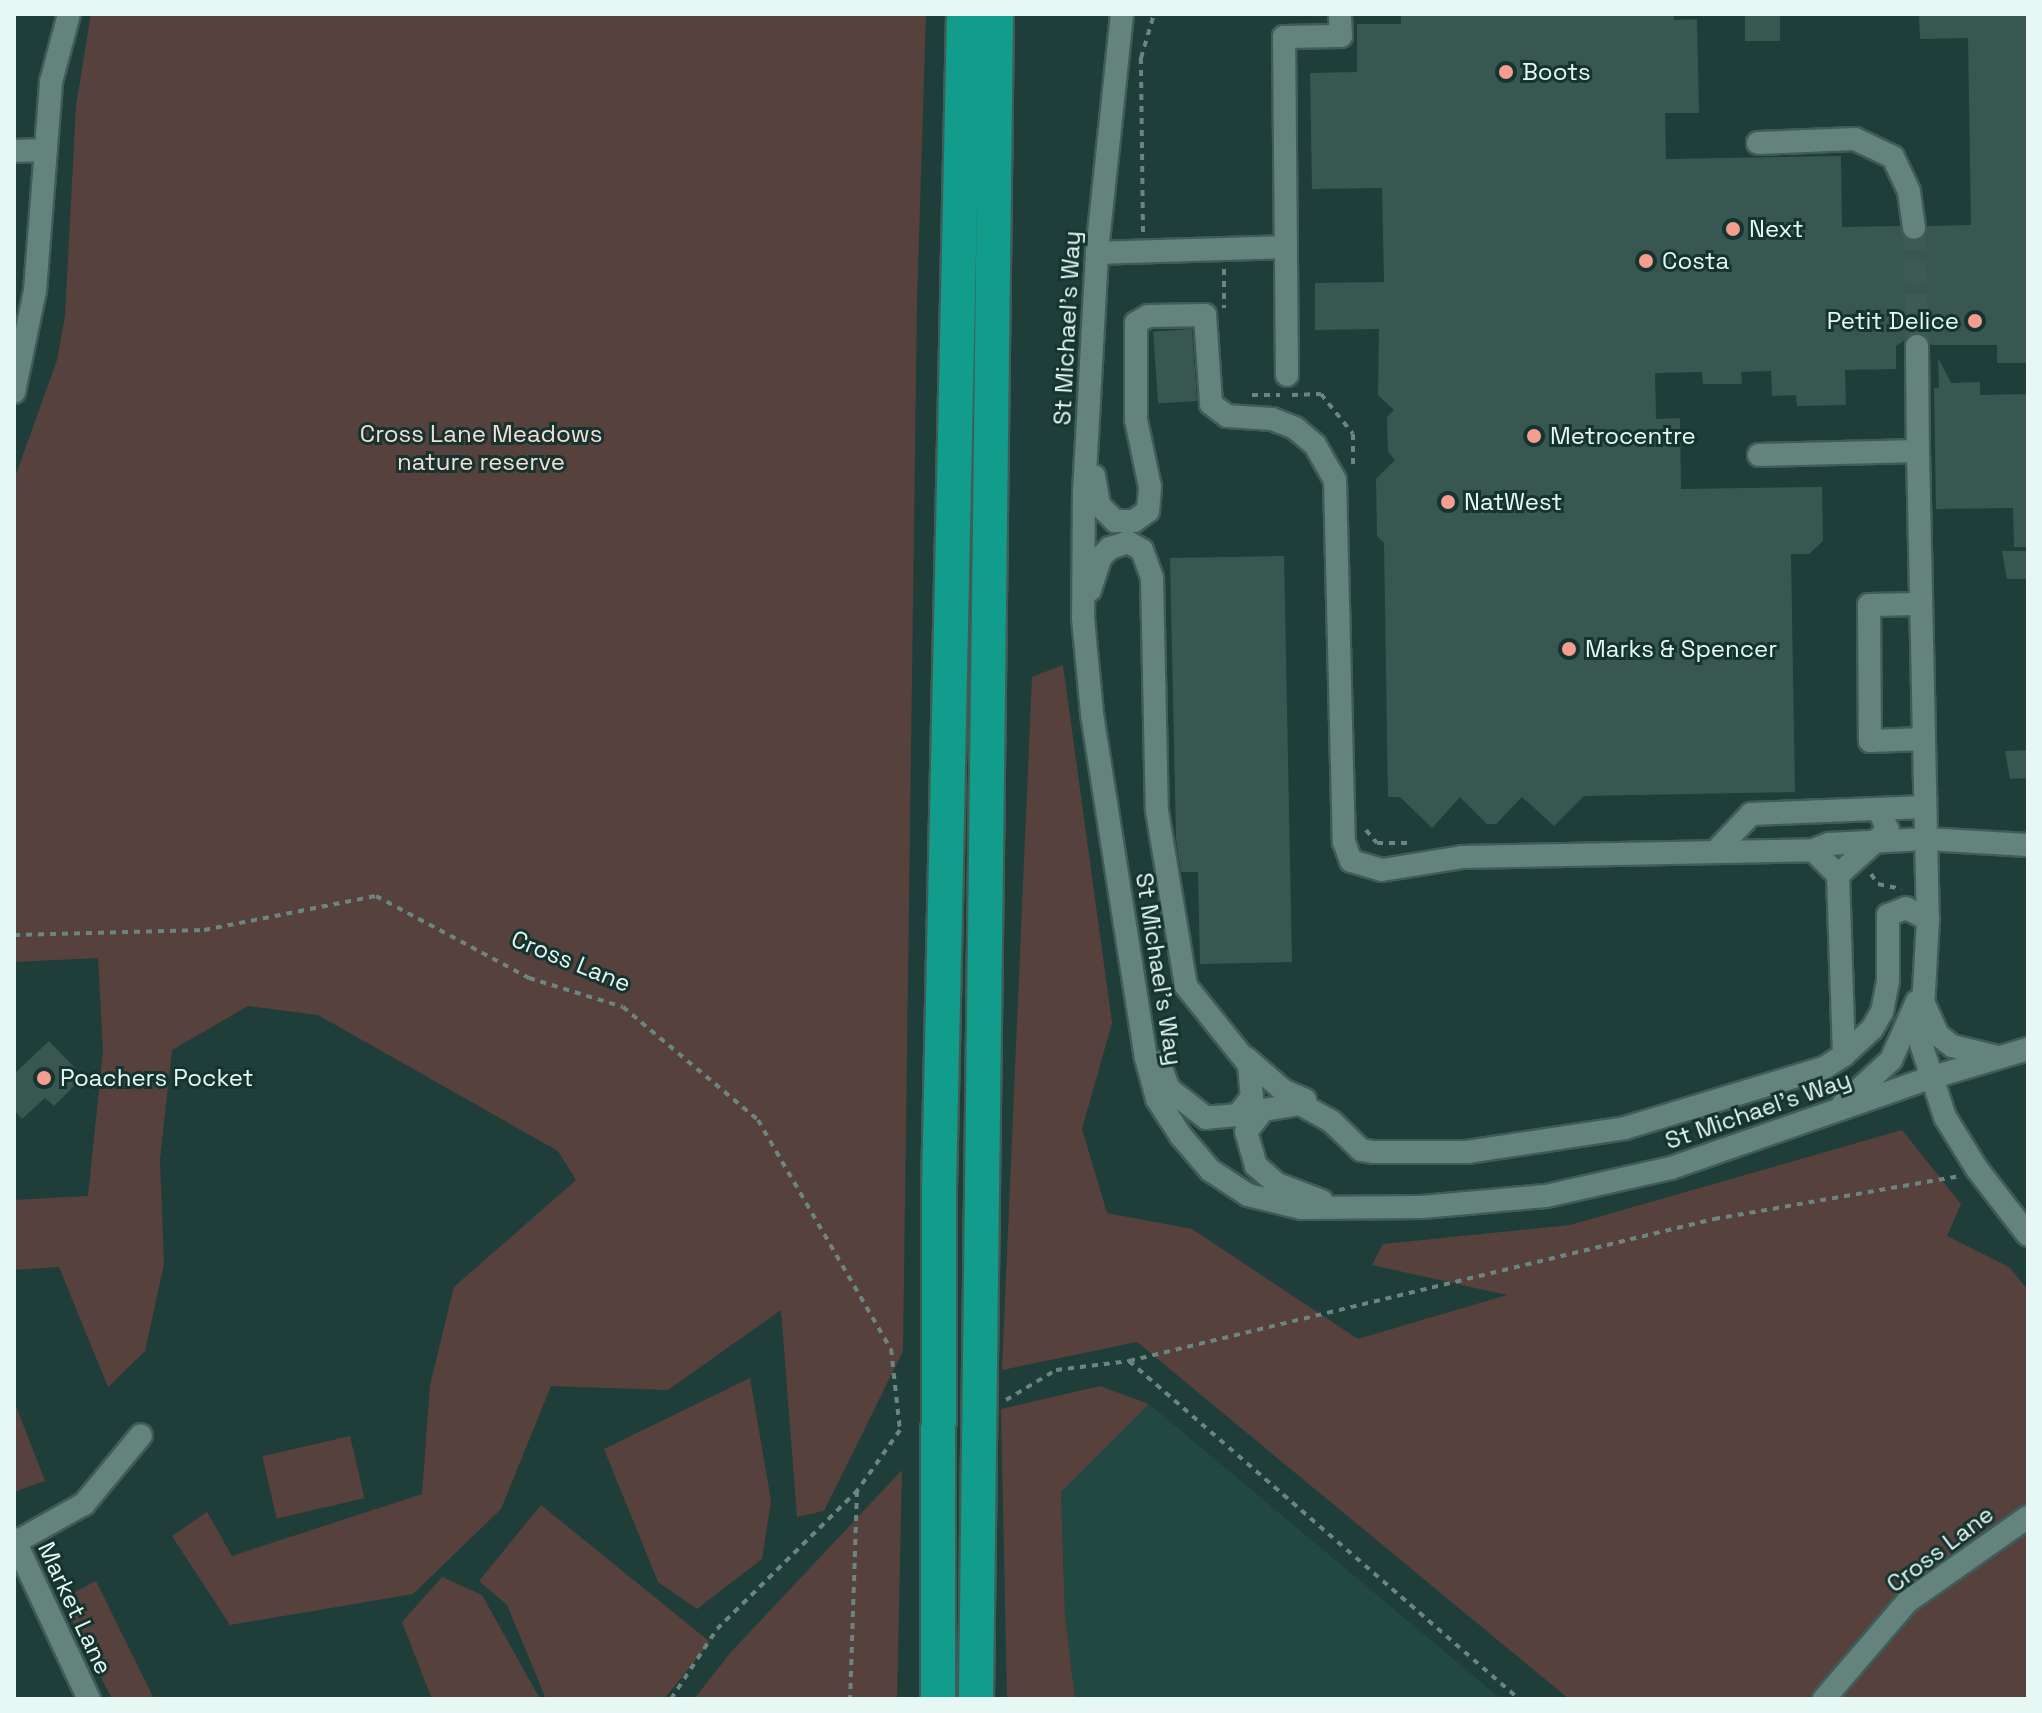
<!DOCTYPE html>
<html>
<head>
<meta charset="utf-8">
<style>
	body { margin:0 }
	#map { position:relative; width:2042px; height:1713px; overflow:hidden; background:#203e39; font-family:"Space Grotesk",sans-serif }
	div>[style] { position:absolute }
	[style*='--x'] { left:calc(var(--x)*1px); top:calc(var(--y)*1px); width:calc(var(--w)*1px); rotate:calc(var(--a)*1deg) }
	.built>* { inset:0; background:#214942 }
	.green>* { inset:0; background:#57413d; transform-origin:0 0 }
	.building>* { inset:0; background:#385751; transform-origin:0 0 }
	.minor-tunnel>* { height:22px; margin-top:-11px; transform-origin:0; background:repeating-linear-gradient(90deg,#3e5a55 0 22px,transparent 0 33px) }
	.path>* { height:4px; margin-top:-2px; transform-origin:0; background:repeating-linear-gradient(90deg,#6c8580 0 6px,transparent 0 12px) }
	.roads { filter:drop-shadow(2px 0 #405c57) drop-shadow(-2px 0 #405c57) drop-shadow(0 2px #405c57) drop-shadow(0 -2px #405c57) }
	.minor>* { height:22px; margin:-11px; padding:0 11px; transform-origin:11px; border-radius:11px; background:#64837d }
	.highway>* { height:34px; margin:-17px; padding:0 17px; transform-origin:17px; border-radius:17px; background:#129c8c }
	.dots>* { width:22px; height:22px; translate:-50% -50%; box-sizing:border-box; border:4px solid #16342f; border-radius:50% }
	span { translate:-50% -50%; white-space:nowrap; text-align:center; line-height:1.15; -webkit-text-stroke:6px #16342f; paint-order:stroke }
	.poi-label { font-size:24px; color:#e7f8f4 }
	.left { translate:0 -50%; text-align:left }
	.right { translate:-100% -50%; text-align:right }
	.street-label { font-size:24px; color:#e7f8f4 }
	.park-label { font-size:24px; color:#f8dcd7 }
	.frame { position:absolute; inset:0; border:16px solid #e7f8f4; pointer-events:none }
</style>
</head>
<body>
<div id="map">
	<div class="built">
		<div style="clip-path:polygon(1149px 1404px,1501px 1699px,1075px 1699px,1065px 1615px,1061px 1492px)"></div>
	</div>
	<div class="green">
		<div style="clip-path:polygon(91px 14px,926px 14px,917px 301px,903px 1351px,824px 1511px,797px 1517px,781px 1310px,668px 1390px,551px 1386px,501px 1509px,413px 1594px,230px 1625px,172px 1536px,207px 1512px,232px 1556px,422px 1494px,430px 1385px,454px 1287px,576px 1180px,558px 1151px,318px 1015px,248px 1006px,172px 1050px,160px 1159px,164px 1264px,145px 1351px,108px 1387px,59px 1267px,14px 1270px,14px 1200px,88px 1196px,103px 1051px,98px 958px,14px 962px,14px 480px,57px 360px,65px 316px,76px 106px)"></div>
		<div style="clip-path:polygon(1063px 665px,1112px 1023px,1082px 1129px,1107px 1213px,1192px 1229px,1358px 1339px,1507px 1295px,1372px 1265px,1383px 1244px,1570px 1225px,1902px 1130px,1961px 1204px,1947px 1236px,2009px 1267px,2028px 1290px,2028px 1699px,1569px 1699px,1137px 1342px,1002px 1370px,1032px 677px)"></div>
		<div style="clip-path:polygon(750px 1378px,771px 1501px,762px 1559px,697px 1609px,658px 1582px,604px 1449px)"></div>
		<div style="clip-path:polygon(1100px 1386px,1149px 1404px,1061px 1492px,1065px 1615px,1075px 1699px,1007px 1699px,1001px 1409px)"></div>
		<div style="clip-path:polygon(14px 1401px,45px 1481px,14px 1492px)"></div>
		<div style="left:350px;top:1436px;width:64px;height:90px;rotate:77deg"></div>
		<div style="clip-path:polygon(902px 1470px,897px 1699px,694px 1699px,731px 1652px)"></div>
		<div style="clip-path:polygon(541px 1505px,710px 1642px,664px 1699px,546px 1699px,507px 1605px,479px 1581px)"></div>
		<div style="clip-path:polygon(442px 1577px,482px 1595px,540px 1699px,432px 1699px,402px 1622px)"></div>
		<div style="clip-path:polygon(96px 1581px,154px 1699px,112px 1699px,61px 1599px)"></div>
	</div>
	<div class="building">
		<div style="clip-path:polygon(1401px 14px,1674px 14px,1674px 20px,1697px 19px,1699px 113px,1665px 113px,1666px 159px,1841px 156px,1842px 227px,1900px 226px,1904px 237px,1915px 242px,1923px 238px,1928px 226px,1971px 225px,1968px 38px,1920px 39px,1919px 14px,2028px 14px,2028px 363px,1997px 363px,1997px 345px,1931px 345px,1925px 334px,1916px 332px,1896px 346px,1896px 369px,1845px 370px,1846px 405px,1797px 406px,1796px 395px,1772px 396px,1771px 371px,1741px 372px,1742px 384px,1703px 384px,1702px 372px,1655px 373px,1656px 419px,1680px 418px,1681px 489px,1822px 487px,1823px 541px,1809px 554px,1791px 554px,1795px 792px,1584px 796px,1554px 826px,1522px 797px,1496px 824px,1487px 824px,1460px 797px,1432px 828px,1400px 797px,1388px 797px,1384px 543px,1377px 536px,1376px 479px,1395px 460px,1388px 452px,1387px 417px,1394px 410px,1378px 395px,1379px 329px,1315px 330px,1315px 283px,1384px 282px,1382px 188px,1312px 189px,1310px 73px,1357px 72px,1357px 24px,1401px 24px)"></div>
		<div style="left:1745px;top:14px;width:35px;height:27px"></div>
		<div style="left:1192px;top:329px;width:72px;height:39px;rotate:86deg"></div>
		<div style="clip-path:polygon(1938px 358px,1951px 383px,1980px 382px,1980px 395px,2028px 394px,2028px 547px,2014px 547px,2013px 508px,1936px 509px,1934px 388px,1939px 388px)"></div>
		<div style="clip-path:polygon(2002px 551px,2028px 551px,2028px 579px,2007px 579px)"></div>
		<div style="clip-path:polygon(1284px 556px,1292px 962px,1200px 964px,1198px 872px,1181px 872px,1176px 839px,1170px 558px)"></div>
		<div style="clip-path:polygon(2028px 750px,2028px 778px,2010px 779px,2005px 751px)"></div>
		<div style="clip-path:polygon(49px 1041px,75px 1068px,70px 1073px,78px 1082px,54px 1106px,45px 1098px,22px 1119px,14px 1110px,14px 1074px)"></div>
	</div>
	<div class="minor-tunnel">
		<div style="--x:1914;--y:228;--w:118;--a:88.5"></div>
	</div>
	<div class="path">
		<div style="--x:1143;--y:232;--w:174;--a:-90.7"></div>
		<div style="--x:1141;--y:58;--w:46;--a:-73.5"></div>
		<div style="--x:1224;--y:269;--w:39;--a:90"></div>
		<div style="--x:1252;--y:395;--w:28;--a:0"></div>
		<div style="--x:1292;--y:395;--w:29;--a:-2"></div>
		<div style="--x:1321;--y:394;--w:51;--a:51.3"></div>
		<div style="--x:1353;--y:434;--w:35;--a:90"></div>
		<div style="--x:1366;--y:830;--w:17;--a:50"></div>
		<div style="--x:1377;--y:843;--w:33;--a:0"></div>
		<div style="--x:1871;--y:874;--w:12;--a:55"></div>
		<div style="--x:1878;--y:884;--w:24;--a:12"></div>
		<div style="--x:14;--y:935;--w:190;--a:-1.5"></div>
		<div style="--x:204;--y:930;--w:175;--a:-11.2"></div>
		<div style="--x:376;--y:896;--w:174;--a:28.2"></div>
		<div style="--x:529;--y:978;--w:98;--a:17.1"></div>
		<div style="--x:623;--y:1007;--w:176;--a:39.9"></div>
		<div style="--x:758;--y:1120;--w:265;--a:59.9"></div>
		<div style="--x:891;--y:1349;--w:81;--a:83.7"></div>
		<div style="--x:900;--y:1430;--w:75;--a:125.2"></div>
		<div style="--x:1129;--y:1361;--w:516;--a:40.91"></div>
		<div style="--x:1006;--y:1400;--w:58;--a:-31"></div>
		<div style="--x:1056;--y:1370;--w:74;--a:-7"></div>
		<div style="--x:1129;--y:1361;--w:602;--a:-13.64"></div>
		<div style="--x:1714;--y:1219;--w:250;--a:-9.9"></div>
		<div style="--x:671;--y:1699;--w:84;--a:-56.7"></div>
		<div style="--x:717;--y:1629;--w:197;--a:-44.6"></div>
		<div style="--x:857;--y:1491;--w:208;--a:91.9"></div>
	</div>
	<div class="roads">
		<div class="minor">
			<div style="--x:1122;--y:14;--w:240;--a:96"></div>
			<div style="--x:1097;--y:253;--w:237;--a:93.1"></div>
			<div style="--x:1084;--y:490;--w:128;--a:90.4"></div>
			<div style="--x:1083;--y:618;--w:96;--a:84.6"></div>
			<div style="--x:1092;--y:714;--w:348;--a:81.1"></div>
			<div style="--x:1146;--y:1058;--w:42;--a:75"></div>
			<div style="--x:1157;--y:1099;--w:44;--a:57"></div>
			<div style="--x:1181;--y:1136;--w:45;--a:49.5"></div>
			<div style="--x:1210;--y:1170;--w:45;--a:33.3"></div>
			<div style="--x:1248;--y:1195;--w:55;--a:13.8"></div>
			<div style="--x:1301;--y:1208;--w:121;--a:-0.5"></div>
			<div style="--x:1422;--y:1207;--w:124;--a:-5.1"></div>
			<div style="--x:1546;--y:1196;--w:128;--a:-12.6"></div>
			<div style="--x:1671;--y:1168;--w:274;--a:-19.2"></div>
			<div style="--x:1930;--y:1078;--w:102;--a:-16.5"></div>
			<div style="--x:1758;--y:143;--w:97;--a:-2.4"></div>
			<div style="--x:1855;--y:139;--w:42;--a:25.3"></div>
			<div style="--x:1893;--y:157;--w:38;--a:65"></div>
			<div style="--x:1909;--y:192;--w:36;--a:82"></div>
			<div style="--x:14;--y:151;--w:32;--a:-2"></div>
			<div style="--x:1097;--y:253;--w:189;--a:-1.8"></div>
			<div style="--x:1917;--y:346;--w:105;--a:89.5"></div>
			<div style="--x:1287;--y:375;--w:338;--a:-90.5"></div>
			<div style="--x:1284;--y:37;--w:57;--a:-1"></div>
			<div style="--x:1341;--y:36;--w:22;--a:-93"></div>
			<div style="--x:14;--y:392;--w:103;--a:-78.3"></div>
			<div style="--x:35;--y:291;--w:210;--a:-85.6"></div>
			<div style="--x:51;--y:82;--w:70;--a:-75.2"></div>
			<div style="--x:1759;--y:455;--w:159;--a:-1.4"></div>
			<div style="--x:1918;--y:451;--w:468;--a:88.8"></div>
			<div style="--x:1928;--y:919;--w:125;--a:93.2"></div>
			<div style="--x:1921;--y:1044;--w:77;--a:71.8"></div>
			<div style="--x:1945;--y:1117;--w:61;--a:58.4"></div>
			<div style="--x:1977;--y:1169;--w:83;--a:52.3"></div>
			<div style="--x:1094;--y:476;--w:29;--a:80"></div>
			<div style="--x:1099;--y:505;--w:23;--a:45"></div>
			<div style="--x:1115;--y:521;--w:19;--a:0"></div>
			<div style="--x:1134;--y:521;--w:17;--a:-36"></div>
			<div style="--x:1148;--y:511;--w:24;--a:-85"></div>
			<div style="--x:1150;--y:487;--w:68;--a:-101.8"></div>
			<div style="--x:1136;--y:420;--w:97;--a:-90"></div>
			<div style="--x:1136;--y:323;--w:14;--a:-30"></div>
			<div style="--x:1148;--y:316;--w:57;--a:-1"></div>
			<div style="--x:1205;--y:315;--w:89;--a:86.1"></div>
			<div style="--x:1211;--y:404;--w:20;--a:37"></div>
			<div style="--x:1227;--y:416;--w:45;--a:3.8"></div>
			<div style="--x:1272;--y:419;--w:25;--a:21"></div>
			<div style="--x:1295;--y:428;--w:26;--a:40"></div>
			<div style="--x:1315;--y:445;--w:40;--a:60.3"></div>
			<div style="--x:1335;--y:480;--w:362;--a:88.6"></div>
			<div style="--x:1344;--y:842;--w:20;--a:70"></div>
			<div style="--x:1351;--y:861;--w:32;--a:16"></div>
			<div style="--x:1382;--y:870;--w:81;--a:-9.2"></div>
			<div style="--x:1462;--y:857;--w:351;--a:-1.1"></div>
			<div style="--x:1813;--y:850;--w:35;--a:45"></div>
			<div style="--x:1838;--y:875;--w:180;--a:88.1"></div>
			<div style="--x:1090;--y:590;--w:35;--a:-72"></div>
			<div style="--x:1101;--y:557;--w:13;--a:-45"></div>
			<div style="--x:1110;--y:548;--w:19;--a:-18"></div>
			<div style="--x:1128;--y:542;--w:16;--a:30"></div>
			<div style="--x:1142;--y:550;--w:30;--a:70"></div>
			<div style="--x:1152;--y:578;--w:233;--a:88.8"></div>
			<div style="--x:1157;--y:811;--w:177;--a:80.6"></div>
			<div style="--x:1186;--y:986;--w:101;--a:51.4"></div>
			<div style="--x:1249;--y:1065;--w:32;--a:85"></div>
			<div style="--x:1252;--y:1097;--w:23;--a:128"></div>
			<div style="--x:1238;--y:1115;--w:32;--a:175"></div>
			<div style="--x:1206;--y:1118;--w:47;--a:-141.9"></div>
			<div style="--x:1169;--y:1089;--w:28;--a:-111"></div>
			<div style="--x:1921;--y:604;--w:52;--a:178.9"></div>
			<div style="--x:1869;--y:605;--w:136;--a:89.6"></div>
			<div style="--x:1870;--y:741;--w:54;--a:-2.1"></div>
			<div style="--x:1717;--y:850;--w:50;--a:-46.6"></div>
			<div style="--x:1751;--y:814;--w:174;--a:-2.3"></div>
			<div style="--x:1813;--y:850;--w:17;--a:-21"></div>
			<div style="--x:1829;--y:844;--w:97;--a:-3"></div>
			<div style="--x:1926;--y:839;--w:102;--a:3.4"></div>
			<div style="--x:1838;--y:875;--w:67;--a:-42"></div>
			<div style="--x:1888;--y:830;--w:23;--a:-115"></div>
			<div style="--x:1925;--y:1006;--w:32;--a:66"></div>
			<div style="--x:1938;--y:1035;--w:18;--a:38"></div>
			<div style="--x:1952;--y:1046;--w:43;--a:13.4"></div>
			<div style="--x:1246;--y:1058;--w:50;--a:41"></div>
			<div style="--x:1284;--y:1091;--w:23;--a:23"></div>
			<div style="--x:1843;--y:1104;--w:65;--a:-42.5"></div>
			<div style="--x:1891;--y:1060;--w:64;--a:-66.2"></div>
			<div style="--x:1322;--y:1201;--w:48;--a:-159.3"></div>
			<div style="--x:1277;--y:1184;--w:28;--a:-139"></div>
			<div style="--x:1256;--y:1166;--w:35;--a:-106"></div>
			<div style="--x:1246;--y:1132;--w:28;--a:-52"></div>
			<div style="--x:1263;--y:1110;--w:37;--a:-9"></div>
			<div style="--x:1300;--y:1104;--w:35;--a:29"></div>
			<div style="--x:1331;--y:1121;--w:42;--a:44"></div>
			<div style="--x:1361;--y:1150;--w:13;--a:9"></div>
			<div style="--x:1374;--y:1152;--w:93;--a:0"></div>
			<div style="--x:1467;--y:1152;--w:160;--a:-8.6"></div>
			<div style="--x:1625;--y:1128;--w:208;--a:-16.8"></div>
			<div style="--x:1824;--y:1068;--w:24;--a:-33"></div>
			<div style="--x:1844;--y:1055;--w:38;--a:-43"></div>
			<div style="--x:1872;--y:1029;--w:20;--a:-60"></div>
			<div style="--x:1882;--y:1012;--w:32;--a:-79"></div>
			<div style="--x:1888;--y:981;--w:66;--a:-90"></div>
			<div style="--x:1888;--y:915;--w:19;--a:-21"></div>
			<div style="--x:1906;--y:908;--w:25;--a:27"></div>
			<div style="--x:14;--y:1539;--w:177;--a:64.9"></div>
			<div style="--x:16;--y:1542;--w:78;--a:-29.2"></div>
			<div style="--x:84;--y:1504;--w:89;--a:-50.4"></div>
			<div style="--x:1824;--y:1699;--w:128;--a:-49.4"></div>
			<div style="--x:1907;--y:1602;--w:148;--a:-35.1"></div>
		</div>
		<div class="highway">
			<div style="--x:938;--y:1699;--w:510;--a:-89.89"></div>
			<div style="--x:939;--y:1189;--w:1175;--a:-88.78"></div>
			<div style="--x:976;--y:1699;--w:1685;--a:-89.32"></div>
		</div>
	</div>
	<div class="dots">
		<div style="left:1506px;top:72px;background:#f59d8f"></div>
		<div style="left:1733px;top:229px;background:#f59d8f"></div>
		<div style="left:1646px;top:261px;background:#f59d8f"></div>
		<div style="left:1975px;top:321px;background:#f59d8f"></div>
		<div style="left:1534px;top:436px;background:#f59d8f"></div>
		<div style="left:1448px;top:502px;background:#f59d8f"></div>
		<div style="left:1569px;top:649px;background:#f59d8f"></div>
		<div style="left:44px;top:1078px;background:#f59d8f"></div>
	</div>
	<div class="poi-label">
		<span class="left" style="left:1522px;top:72px">Boots</span>
		<span class="left" style="left:1749px;top:229px">Next</span>
		<span class="left" style="left:1662px;top:261px">Costa</span>
		<span class="right" style="left:1959px;top:321px">Petit Delice</span>
		<span class="left" style="left:1550px;top:436px">Metrocentre</span>
		<span class="left" style="left:1464px;top:502px">NatWest</span>
		<span class="left" style="left:1585px;top:649px">Marks &amp; Spencer</span>
		<span class="left" style="left:60px;top:1078px">Poachers Pocket</span>
	</div>
	<div class="street-label">
		<span style="left:1067px;top:328px;rotate:-87deg">St Michael's Way</span>
		<span style="left:571px;top:961px;rotate:22deg">Cross Lane</span>
		<span style="left:1159px;top:969px;rotate:81deg">St Michael's Way</span>
		<span style="left:1758px;top:1110px;rotate:-19deg">St Michael's Way</span>
		<span style="left:1940px;top:1549px;rotate:-37deg">Cross Lane</span>
		<span style="left:75px;top:1608px;rotate:65deg">Market Lane</span>
	</div>
	<div class="park-label">
		<span style="left:481px;top:448px">Cross Lane Meadows<br>nature reserve</span>
	</div>
	<div class="frame"></div>
</div>
</body>
</html>
